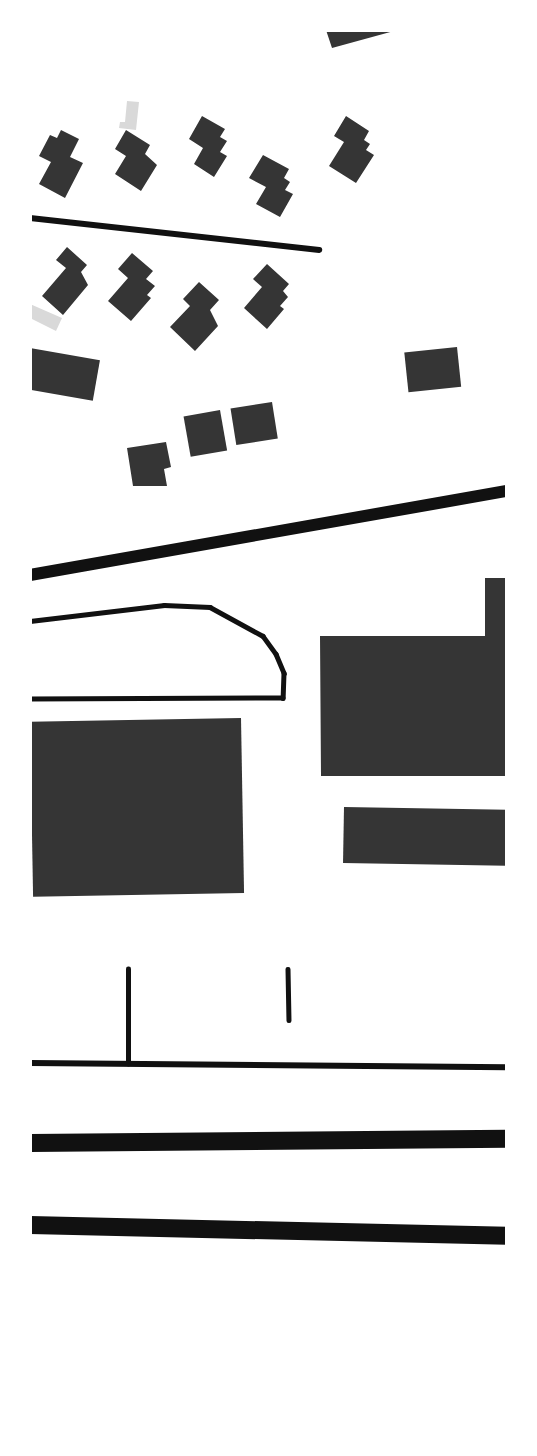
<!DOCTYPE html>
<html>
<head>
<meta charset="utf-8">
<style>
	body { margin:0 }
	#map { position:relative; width:537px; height:1456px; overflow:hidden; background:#fff; font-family:"Fira Sans Condensed",sans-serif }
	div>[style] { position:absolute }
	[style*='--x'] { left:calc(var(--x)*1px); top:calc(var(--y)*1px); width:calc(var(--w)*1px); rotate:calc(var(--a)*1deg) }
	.water>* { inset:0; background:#d9d9d9 }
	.building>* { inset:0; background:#353535; transform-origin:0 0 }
	.service>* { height:4.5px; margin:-2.25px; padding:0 2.25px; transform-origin:2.25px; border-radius:2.25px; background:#111 }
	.minor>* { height:6px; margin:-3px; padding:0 3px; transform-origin:3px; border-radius:3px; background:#111 }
	.secondary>* { height:12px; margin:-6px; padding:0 6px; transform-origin:6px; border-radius:6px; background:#111 }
	.motorway>* { height:18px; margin:-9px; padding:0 9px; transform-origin:9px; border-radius:9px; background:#111 }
	span { translate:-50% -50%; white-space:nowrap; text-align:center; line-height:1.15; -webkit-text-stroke:6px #fff; paint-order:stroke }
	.frame { position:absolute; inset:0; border:32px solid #fff; pointer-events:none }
</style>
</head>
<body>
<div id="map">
	<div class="water">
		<div style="clip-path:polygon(127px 101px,139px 102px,136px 130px,119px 128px,120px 122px,125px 122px)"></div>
		<div style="clip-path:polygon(30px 304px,62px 318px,56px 331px,30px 318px)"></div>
	</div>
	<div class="building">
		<div style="clip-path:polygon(326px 30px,394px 30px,394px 31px,332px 48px)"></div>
		<div style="clip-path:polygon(202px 116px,225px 129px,220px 137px,227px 141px,220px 152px,227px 156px,214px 177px,194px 164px,203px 148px,189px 139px)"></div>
		<div style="clip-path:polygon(346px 116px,369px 131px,364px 140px,370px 144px,366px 150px,374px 155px,356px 183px,329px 166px,344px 142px,334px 136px)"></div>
		<div style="clip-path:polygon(61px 130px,79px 139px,70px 157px,83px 163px,65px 198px,39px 184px,51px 162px,39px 156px,50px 135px,57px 138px)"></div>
		<div style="clip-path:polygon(126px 130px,150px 145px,145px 154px,157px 165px,141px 191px,115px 174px,126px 156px,115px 149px)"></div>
		<div style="clip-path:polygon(263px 155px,289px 169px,284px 178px,290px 182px,285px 190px,293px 194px,280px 217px,256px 204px,266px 187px,249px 178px)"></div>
		<div style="clip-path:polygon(67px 247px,87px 265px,81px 272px,88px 285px,63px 315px,42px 296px,66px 268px,56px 260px)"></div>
		<div style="clip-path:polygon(132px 253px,153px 271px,146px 279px,155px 286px,147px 295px,151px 298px,131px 321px,108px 301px,128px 278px,118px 269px)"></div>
		<div style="clip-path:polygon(267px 264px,289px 284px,283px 291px,288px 297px,280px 306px,284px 309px,267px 329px,244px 308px,262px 287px,253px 279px)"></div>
		<div style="clip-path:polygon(199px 282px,219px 300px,210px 310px,218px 326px,195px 351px,170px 327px,190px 306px,183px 299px)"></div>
		<div style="left:457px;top:347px;width:40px;height:53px;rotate:84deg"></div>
		<div style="left:30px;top:348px;width:71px;height:41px;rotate:10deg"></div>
		<div style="left:272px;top:402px;width:37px;height:42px;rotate:81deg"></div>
		<div style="left:220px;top:410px;width:41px;height:37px;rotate:80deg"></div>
		<div style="clip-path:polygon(166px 442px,171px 467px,164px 469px,167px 486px,133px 486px,127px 448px)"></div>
		<div style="clip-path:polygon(485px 578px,507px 578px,507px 776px,321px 776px,320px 636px,485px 636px)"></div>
		<div style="left:241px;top:718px;width:175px;height:211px;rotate:89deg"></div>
		<div style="left:344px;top:807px;width:163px;height:56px;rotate:1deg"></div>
	</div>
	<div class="service">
		<div style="--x:30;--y:621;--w:135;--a:-6.8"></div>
		<div style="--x:164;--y:605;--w:46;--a:2.5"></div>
		<div style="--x:210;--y:607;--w:60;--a:28.7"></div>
		<div style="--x:263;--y:636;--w:22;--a:54"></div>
		<div style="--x:276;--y:654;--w:21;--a:67"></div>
		<div style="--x:284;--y:673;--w:25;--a:92"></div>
		<div style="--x:283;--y:698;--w:253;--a:179.8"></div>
		<div style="--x:288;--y:969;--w:51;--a:88.9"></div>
		<div style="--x:128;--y:1064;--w:95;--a:-90"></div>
	</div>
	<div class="minor">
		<div style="--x:30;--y:218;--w:291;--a:6.3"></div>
		<div style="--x:30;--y:1063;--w:477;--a:0.5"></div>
	</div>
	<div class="secondary">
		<div style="--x:30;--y:575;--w:484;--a:-10"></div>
	</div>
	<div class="motorway">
		<div style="--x:30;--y:1143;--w:477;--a:-0.5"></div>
		<div style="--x:30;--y:1225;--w:477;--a:1.3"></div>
	</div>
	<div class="frame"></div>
</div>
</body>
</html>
